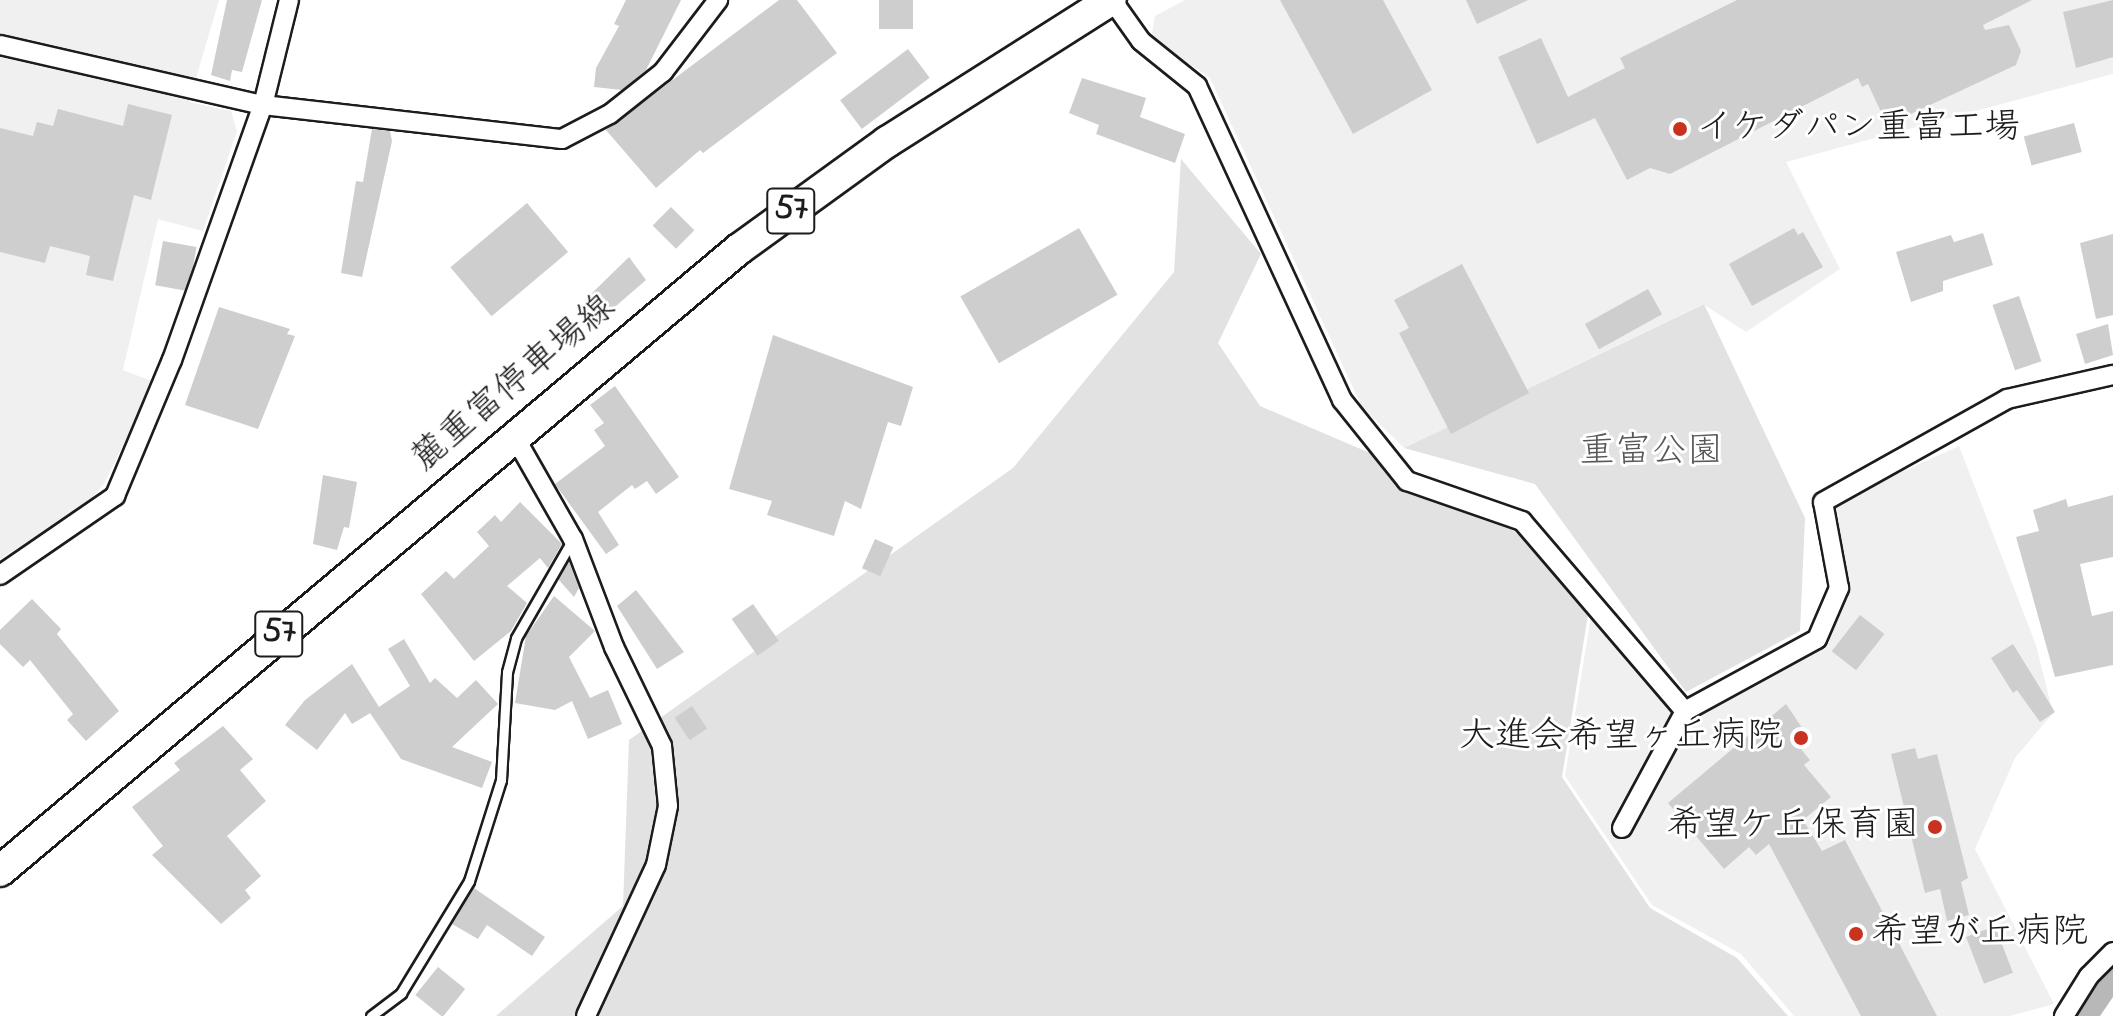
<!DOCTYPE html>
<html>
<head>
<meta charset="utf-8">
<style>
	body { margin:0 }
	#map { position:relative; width:2113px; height:1016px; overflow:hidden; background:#fff; font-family:"Indie Flower","Klee One",sans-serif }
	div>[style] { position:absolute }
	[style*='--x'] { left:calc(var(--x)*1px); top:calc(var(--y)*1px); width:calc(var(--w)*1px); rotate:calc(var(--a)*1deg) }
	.built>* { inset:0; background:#f0f0f0 }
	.green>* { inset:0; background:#e2e2e2 }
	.water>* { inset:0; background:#b8b8b8 }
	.building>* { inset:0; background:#cecece; transform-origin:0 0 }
	.roads { filter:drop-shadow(2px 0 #1c1c1c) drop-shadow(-2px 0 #1c1c1c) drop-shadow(0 2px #1c1c1c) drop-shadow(0 -2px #1c1c1c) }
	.service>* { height:9px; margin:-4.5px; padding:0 4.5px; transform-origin:4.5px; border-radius:4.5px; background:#fff }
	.minor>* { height:18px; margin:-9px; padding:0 9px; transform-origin:9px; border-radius:9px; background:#fff }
	.primary>* { height:30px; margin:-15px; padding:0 15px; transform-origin:15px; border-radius:15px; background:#fff }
	.dots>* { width:22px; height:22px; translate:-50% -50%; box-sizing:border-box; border:4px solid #fff; border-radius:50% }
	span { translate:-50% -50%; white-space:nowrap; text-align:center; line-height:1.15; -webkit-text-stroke:6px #fff; paint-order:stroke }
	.shield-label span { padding:2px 6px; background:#fff; border:2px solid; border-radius:6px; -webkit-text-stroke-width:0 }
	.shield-label { font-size:34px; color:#1c1c1c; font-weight:700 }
	.poi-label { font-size:36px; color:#1c1c1c }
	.left { translate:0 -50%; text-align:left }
	.right { translate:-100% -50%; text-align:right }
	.street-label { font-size:36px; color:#1c1c1c }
	.park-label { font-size:36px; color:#575757 }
</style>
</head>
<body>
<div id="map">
	<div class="built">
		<div style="clip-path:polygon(0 0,219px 0,189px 102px,231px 111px,237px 131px,203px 231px,158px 219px,123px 370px,154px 382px,105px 482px,88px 504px,0 559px)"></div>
		<div style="clip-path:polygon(1185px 0,2113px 0,2113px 74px,1786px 162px,1840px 269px,1746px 332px,1703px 304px,1404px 448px,1362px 407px,1210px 78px,1151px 38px,1155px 16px)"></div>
		<div style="clip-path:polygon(1959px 446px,2036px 645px,2053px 713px,2015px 758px,1975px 849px,2054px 1004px,2010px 1016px,1794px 1016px,1741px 954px,1652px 905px,1565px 776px,1593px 604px,1687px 719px,1823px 645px,1850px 589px,1831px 504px)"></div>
	</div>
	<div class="green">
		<div style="clip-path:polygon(1181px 159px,1261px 254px,1218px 343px,1260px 406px,1473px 497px,1591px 596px,1562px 777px,1650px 908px,1737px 958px,1788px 1016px,496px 1016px,623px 906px,629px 740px,1013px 468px,1174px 272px)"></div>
		<div style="clip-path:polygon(1704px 304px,1805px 518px,1800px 631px,1686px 692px,1535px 484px,1404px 448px)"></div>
	</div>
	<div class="water">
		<div style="clip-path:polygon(2113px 962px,2113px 997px,2100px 1016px,2073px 1016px)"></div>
	</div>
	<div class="building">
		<div style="clip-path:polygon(227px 0,262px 0,242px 72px,232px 70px,230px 81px,211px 75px)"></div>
		<div style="clip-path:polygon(626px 0,681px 0,646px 70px,622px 90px,594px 87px,596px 68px,619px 26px,614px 24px)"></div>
		<div style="clip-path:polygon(779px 0,797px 0,837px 53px,703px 153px,700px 150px,656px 188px,606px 130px)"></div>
		<div style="left:879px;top:0;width:34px;height:29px"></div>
		<div style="clip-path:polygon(1280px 0,1383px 0,1432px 90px,1353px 134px)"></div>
		<div style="clip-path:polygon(1466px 0,1528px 0,1477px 24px)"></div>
		<div style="clip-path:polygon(1737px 0,2032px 0,1983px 25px,1985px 30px,2009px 25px,2021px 51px,2016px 65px,1887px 125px,1868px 84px,1862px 87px,1858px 78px,1670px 174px,1650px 168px,1627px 180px,1595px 118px,1537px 144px,1498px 57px,1541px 38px,1568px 97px,1625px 68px,1620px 58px)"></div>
		<div style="clip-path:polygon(2113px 0,2113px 57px,2076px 68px,2063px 12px)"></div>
		<div style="left:908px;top:49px;width:36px;height:85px;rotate:53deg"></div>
		<div style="clip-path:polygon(1082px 78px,1146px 98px,1140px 117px,1185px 134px,1175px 163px,1096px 134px,1099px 125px,1069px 113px)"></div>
		<div style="clip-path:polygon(128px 104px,172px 115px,151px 200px,134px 195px,113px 281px,86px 275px,90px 256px,50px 246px,45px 263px,0 252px,0 128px,33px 136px,37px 122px,53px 126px,58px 109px,123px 126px)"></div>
		<div style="left:2074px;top:123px;width:30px;height:52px;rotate:75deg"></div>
		<div style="clip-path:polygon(372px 129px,390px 131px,392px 141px,362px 277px,341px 273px,356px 181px,363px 182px)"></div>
		<div style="left:527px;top:203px;width:64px;height:100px;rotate:50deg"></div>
		<div style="left:671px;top:207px;width:33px;height:26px;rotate:45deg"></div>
		<div style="left:1079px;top:228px;width:77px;height:137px;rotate:60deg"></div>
		<div style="clip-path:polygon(1794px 228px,1798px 235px,1803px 232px,1823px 267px,1752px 306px,1729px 264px)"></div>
		<div style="clip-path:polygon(1983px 233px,1993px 265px,1943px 281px,1943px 291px,1911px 302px,1896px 252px,1951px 235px,1954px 242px)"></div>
		<div style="clip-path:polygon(2113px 234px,2113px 315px,2096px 319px,2080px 243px)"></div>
		<div style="left:163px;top:241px;width:34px;height:45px;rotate:10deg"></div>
		<div style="clip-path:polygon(629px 257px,646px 280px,609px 312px,590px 295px)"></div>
		<div style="clip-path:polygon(1462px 264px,1529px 393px,1451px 434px,1399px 333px,1409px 328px,1394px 300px)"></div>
		<div style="left:1648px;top:289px;width:29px;height:72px;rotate:61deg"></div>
		<div style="left:2019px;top:296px;width:69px;height:28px;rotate:71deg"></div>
		<div style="clip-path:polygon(219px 307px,290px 329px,287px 334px,295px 336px,258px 429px,185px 405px)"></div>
		<div style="clip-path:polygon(2108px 324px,2113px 355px,2085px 364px,2076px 334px)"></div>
		<div style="clip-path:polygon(773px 335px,913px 387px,901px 426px,888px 422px,861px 509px,845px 501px,834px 536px,767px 515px,772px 501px,729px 489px)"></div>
		<div style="clip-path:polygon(615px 386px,679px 477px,656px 494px,647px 481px,635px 489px,632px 485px,598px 512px,619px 545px,606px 554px,555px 484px,605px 446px,594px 430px,604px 423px,590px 405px)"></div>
		<div style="clip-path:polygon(323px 475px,357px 482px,349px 528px,344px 527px,337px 550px,313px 544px)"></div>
		<div style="clip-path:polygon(2113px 495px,2113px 557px,2080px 564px,2092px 616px,2113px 611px,2113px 665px,2055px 677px,2016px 537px,2039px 531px,2033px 510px,2066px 499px,2068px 507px)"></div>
		<div style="clip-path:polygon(520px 502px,562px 544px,548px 568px,540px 558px,507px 586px,527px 603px,511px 631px,474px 661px,421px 594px,446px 571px,454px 579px,489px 546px,477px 532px,495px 515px,501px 522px)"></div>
		<div style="left:875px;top:539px;width:20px;height:32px;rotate:24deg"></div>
		<div style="clip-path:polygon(569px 562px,579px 588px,574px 597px,558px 579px)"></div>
		<div style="clip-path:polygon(636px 590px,684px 652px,657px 669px,617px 606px)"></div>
		<div style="clip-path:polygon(554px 596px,595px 631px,569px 657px,590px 698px,608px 690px,622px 724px,588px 739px,572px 701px,555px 710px,515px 703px,526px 636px)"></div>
		<div style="clip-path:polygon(32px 599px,61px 629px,57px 634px,119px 711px,86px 741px,67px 720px,73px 714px,30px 660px,23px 667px,0 644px,0 630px)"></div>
		<div style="left:753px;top:604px;width:45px;height:26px;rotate:55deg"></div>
		<div style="left:1860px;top:615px;width:31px;height:46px;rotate:38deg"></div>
		<div style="clip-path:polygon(404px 639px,430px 683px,435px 678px,457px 698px,476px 680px,498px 704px,452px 747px,492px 762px,482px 788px,401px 759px,370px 713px,377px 709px,352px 724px,345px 713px,317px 750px,285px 725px,305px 700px,352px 664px,379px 707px,410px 686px,388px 649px)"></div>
		<div style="clip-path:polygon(2013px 644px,2055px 712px,2040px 722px,2017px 690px,2013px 693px,1991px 658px)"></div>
		<div style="clip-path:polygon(1786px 704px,1811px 741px,1801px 749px,1810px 760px,1804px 765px,1831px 797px,1803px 820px,1822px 851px,1845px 840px,1937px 1016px,1861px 1016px,1769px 844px,1756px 855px,1749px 847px,1724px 869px,1668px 803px)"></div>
		<div style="left:692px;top:706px;width:27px;height:21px;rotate:56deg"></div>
		<div style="clip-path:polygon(223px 726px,253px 759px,240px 770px,266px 801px,227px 836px,261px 876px,245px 890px,251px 898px,221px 924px,152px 855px,163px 846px,132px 807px,180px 770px,174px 763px)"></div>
		<div style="clip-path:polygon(1915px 748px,1918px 759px,1937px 754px,1968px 878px,1961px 882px,1969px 915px,1947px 921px,1940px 889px,1925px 893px,1891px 754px)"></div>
		<div style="clip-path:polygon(474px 888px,545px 937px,532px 956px,487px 925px,478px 939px,452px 924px)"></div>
		<div style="left:1995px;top:926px;width:50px;height:31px;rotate:69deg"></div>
		<div style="left:438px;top:967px;width:35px;height:36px;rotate:39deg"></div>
	</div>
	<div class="roads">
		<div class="service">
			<div style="--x:371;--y:1016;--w:38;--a:-37"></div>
			<div style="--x:401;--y:993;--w:131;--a:-58.7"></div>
			<div style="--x:469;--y:881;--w:106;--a:-72.4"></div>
			<div style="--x:501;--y:780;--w:108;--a:-86.8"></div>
			<div style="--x:507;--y:672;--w:35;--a:-75"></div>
			<div style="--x:516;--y:638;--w:114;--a:-60.1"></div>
		</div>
		<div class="minor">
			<div style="--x:1112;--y:0;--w:50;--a:54.7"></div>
			<div style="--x:1141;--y:41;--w:72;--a:38.8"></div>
			<div style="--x:1197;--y:86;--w:346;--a:65.2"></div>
			<div style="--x:1342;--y:400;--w:104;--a:51.3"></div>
			<div style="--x:1407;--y:481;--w:122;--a:19.2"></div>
			<div style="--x:1522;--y:521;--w:250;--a:49.4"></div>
			<div style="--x:0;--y:45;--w:270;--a:12.9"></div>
			<div style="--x:263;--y:105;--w:301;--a:6.5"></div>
			<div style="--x:562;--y:139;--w:54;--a:-27.5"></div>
			<div style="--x:610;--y:114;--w:68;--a:-38.4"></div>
			<div style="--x:663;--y:72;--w:91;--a:-52.6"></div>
			<div style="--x:513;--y:434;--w:121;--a:60.3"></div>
			<div style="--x:573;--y:539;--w:116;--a:69.2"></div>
			<div style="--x:614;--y:647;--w:110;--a:64.1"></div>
			<div style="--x:662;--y:746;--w:60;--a:84.3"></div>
			<div style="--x:668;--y:806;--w:60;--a:101.5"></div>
			<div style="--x:656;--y:865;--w:166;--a:114.9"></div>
			<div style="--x:0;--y:575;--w:140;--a:-34.5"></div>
			<div style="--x:115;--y:496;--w:147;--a:-67.3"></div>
			<div style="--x:172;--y:360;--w:271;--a:-70.4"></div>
			<div style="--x:263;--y:105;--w:108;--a:-76.1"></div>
			<div style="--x:1622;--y:828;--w:133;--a:-61.7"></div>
			<div style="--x:1685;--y:711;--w:150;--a:-28.6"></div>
			<div style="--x:1817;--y:639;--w:56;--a:-66.7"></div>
			<div style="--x:1839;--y:588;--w:87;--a:-100.5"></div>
			<div style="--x:1823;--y:502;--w:211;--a:-29.2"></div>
			<div style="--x:2007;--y:399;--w:109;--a:-12.8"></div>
			<div style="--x:2064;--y:1016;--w:47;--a:-58"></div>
			<div style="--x:2089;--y:976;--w:34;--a:-45"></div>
		</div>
		<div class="primary">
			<div style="--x:0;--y:871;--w:966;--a:-40.09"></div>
			<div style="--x:739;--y:249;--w:183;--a:-35.9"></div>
			<div style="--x:887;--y:142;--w:265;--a:-32.4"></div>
		</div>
	</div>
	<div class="dots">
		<div style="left:1680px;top:129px;background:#c8321e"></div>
		<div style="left:1801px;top:738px;background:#c8321e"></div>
		<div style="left:1935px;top:827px;background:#c8321e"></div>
		<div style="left:1856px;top:934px;background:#c8321e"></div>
	</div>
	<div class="shield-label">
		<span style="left:791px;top:211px">57</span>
		<span style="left:279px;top:634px">57</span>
	</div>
	<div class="poi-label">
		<span class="left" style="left:1696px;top:129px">イケダパン重富工場</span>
		<span class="right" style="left:1783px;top:738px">大進会希望ヶ丘病院</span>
		<span class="right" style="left:1919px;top:827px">希望ケ丘保育園</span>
		<span class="left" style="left:1872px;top:934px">希望が丘病院</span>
	</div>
	<div class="street-label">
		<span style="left:514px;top:384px;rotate:-40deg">麓重富停車場線</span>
	</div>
	<div class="park-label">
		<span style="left:1651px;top:453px">重富公園</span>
	</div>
</div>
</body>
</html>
